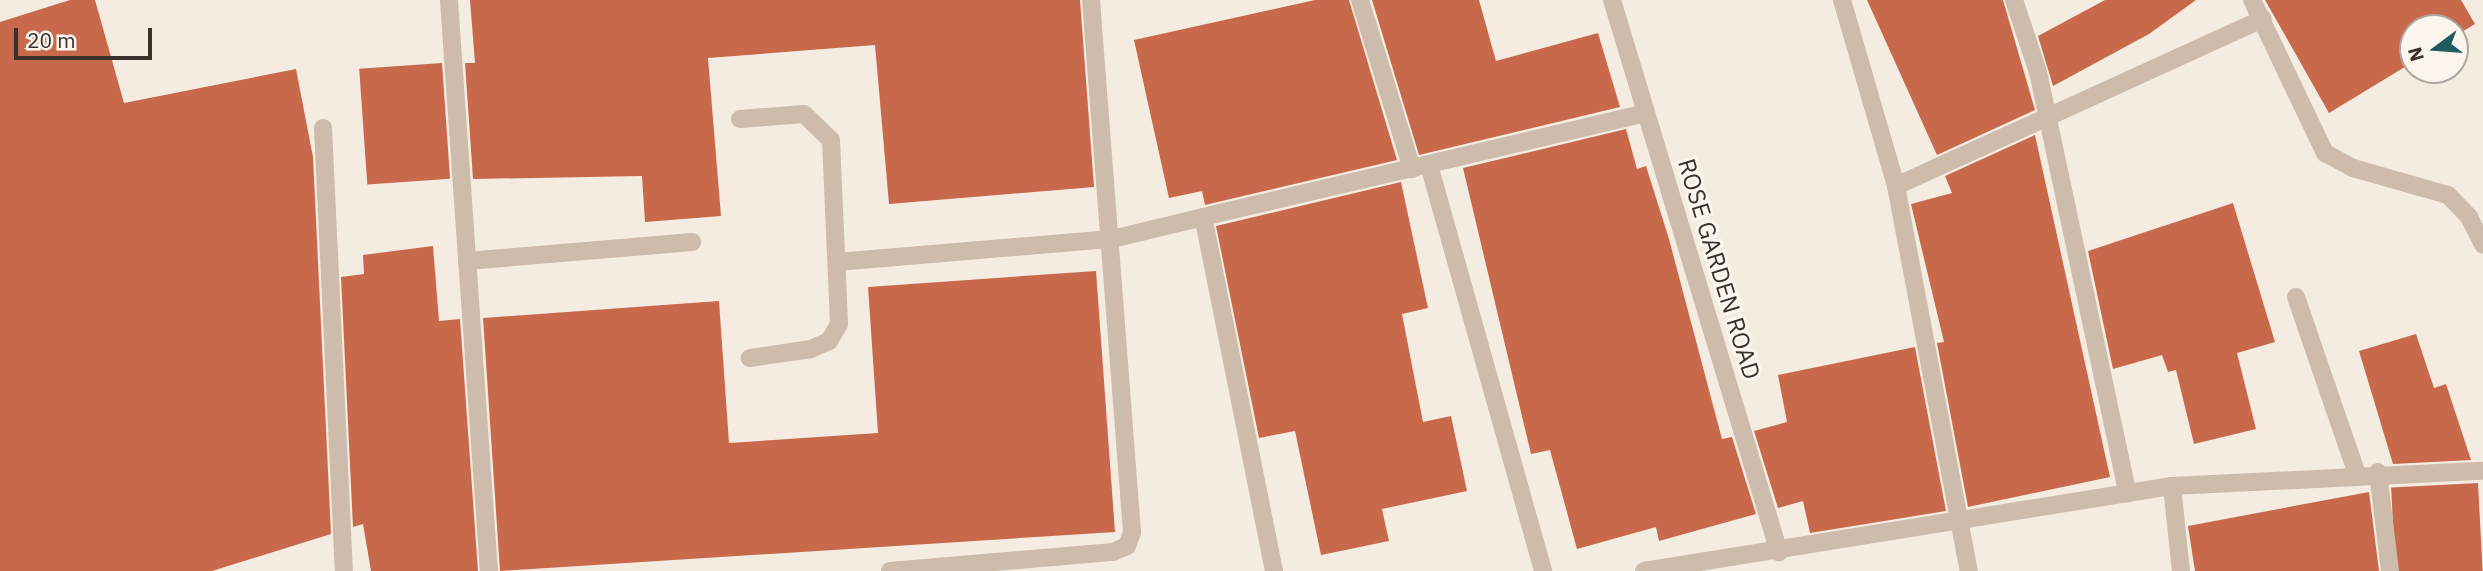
<!DOCTYPE html>
<html>
<head>
<meta charset="utf-8">
<style>
	body { margin:0 }
	#map { position:relative; width:2483px; height:571px; overflow:hidden; background:#f4ebe1; font-family:"IBM Plex Sans",sans-serif }
	div>[style] { position:absolute }
	[style*='--x'] { left:calc(var(--x)*1px); top:calc(var(--y)*1px); width:calc(var(--w)*1px); rotate:calc(var(--a)*1deg) }
	.building>* { inset:0; background:#c8694b; transform-origin:0 0 }
	.minor>* { height:18px; margin:-9px; padding:0 9px; transform-origin:9px; border-radius:9px; background:#cdbbac }
	span { translate:-50% -50%; white-space:nowrap; text-align:center; line-height:1.15; -webkit-text-stroke:6px #fbf5ee; paint-order:stroke }
	.street-label { font-size:24px; color:#3b302b }
	.north { position:absolute; left:2399px; top:14px; width:70px; height:70px; box-sizing:border-box; background:#fbf5ee; border:2px solid #aea6a0; border-radius:50%; rotate:254deg; font-size:19px; font-weight:700; line-height:28px; text-align:center; color:#3b302b }
	.north::after { content:''; display:block; margin:auto; width:24px; height:32px; background:#1f5a5e; clip-path:polygon(50% 0,100% 100%,50% 72%,0 100%) }
	.scale { position:absolute; left:14px; top:28px; width:138px; height:32px; box-sizing:border-box; border:4px solid #3b302b; border-top:0; padding-left:9px; font-size:21px; line-height:24px; white-space:nowrap; color:#3b302b; -webkit-text-stroke:5px #fbf5ee; paint-order:stroke }
</style>
</head>
<body>
<div id="map">
	<div class="building">
		<div style="clip-path:polygon(70px 0,95px 0,124px 103px,296px 69px,313px 157px,331px 534px,212px 571px,0 571px,0 22px)"></div>
		<div style="clip-path:polygon(470px 0,1080px 0,1094px 187px,889px 204px,875px 45px,708px 58px,721px 216px,645px 222px,642px 176px,473px 179px,465px 63px,475px 63px)"></div>
		<div style="clip-path:polygon(1315px 0,1349px 0,1397px 160px,1205px 205px,1202px 191px,1169px 198px,1134px 40px)"></div>
		<div style="clip-path:polygon(1372px 0,1479px 0,1496px 61px,1598px 33px,1620px 107px,1419px 155px)"></div>
		<div style="clip-path:polygon(1867px 0,2003px 0,2035px 110px,1937px 155px)"></div>
		<div style="clip-path:polygon(2105px 0,2196px 0,2149px 34px,2053px 86px,2038px 36px)"></div>
		<div style="clip-path:polygon(2265px 0,2461px 0,2475px 24px,2455px 36px,2455px 28px,2413px 28px,2413px 62px,2329px 113px)"></div>
		<div style="left:442px;top:63px;width:116px;height:83px;rotate:86deg"></div>
		<div style="clip-path:polygon(1626px 129px,1637px 169px,1646px 166px,1669px 239px,1722px 439px,1732px 437px,1756px 514px,1659px 541px,1656px 527px,1577px 549px,1550px 450px,1531px 454px,1463px 168px)"></div>
		<div style="clip-path:polygon(2035px 135px,2110px 477px,1968px 507px,1937px 343px,1944px 342px,1911px 204px,1952px 193px,1945px 176px)"></div>
		<div style="clip-path:polygon(1401px 182px,1428px 308px,1402px 314px,1423px 422px,1451px 416px,1467px 491px,1382px 509px,1389px 541px,1321px 555px,1295px 431px,1259px 438px,1216px 226px)"></div>
		<div style="clip-path:polygon(2233px 203px,2275px 342px,2237px 353px,2256px 429px,2194px 444px,2176px 370px,2168px 372px,2162px 355px,2113px 369px,2088px 251px)"></div>
		<div style="clip-path:polygon(433px 246px,439px 321px,460px 319px,478px 571px,371px 571px,363px 524px,353px 527px,341px 277px,364px 274px,363px 255px)"></div>
		<div style="clip-path:polygon(1096px 271px,1115px 532px,500px 571px,483px 318px,719px 301px,729px 443px,878px 433px,868px 287px)"></div>
		<div style="clip-path:polygon(2416px 334px,2434px 388px,2446px 384px,2471px 460px,2393px 464px,2359px 351px)"></div>
		<div style="clip-path:polygon(1915px 347px,1946px 511px,1810px 533px,1803px 501px,1778px 508px,1754px 431px,1787px 422px,1778px 375px)"></div>
		<div style="left:2478px;top:483px;width:88px;height:87px;rotate:87deg"></div>
		<div style="clip-path:polygon(2369px 492px,2379px 571px,2195px 571px,2188px 526px)"></div>
	</div>
	<div class="minor">
		<div style="--x:1360;--y:0;--w:177;--a:72.9"></div>
		<div style="--x:1612;--y:0;--w:577;--a:73.17"></div>
		<div style="--x:1842;--y:0;--w:194;--a:73.8"></div>
		<div style="--x:1896;--y:186;--w:392;--a:79.3"></div>
		<div style="--x:2014;--y:0;--w:76;--a:71.6"></div>
		<div style="--x:2038;--y:72;--w:431;--a:78"></div>
		<div style="--x:2252;--y:0;--w:170;--a:64.5"></div>
		<div style="--x:2325;--y:153;--w:32;--a:28"></div>
		<div style="--x:2353;--y:168;--w:99;--a:15.9"></div>
		<div style="--x:2448;--y:195;--w:30;--a:46"></div>
		<div style="--x:2469;--y:217;--w:31;--a:63"></div>
		<div style="--x:449;--y:1;--w:571;--a:85.99"></div>
		<div style="--x:740;--y:119;--w:64;--a:-4.5"></div>
		<div style="--x:804;--y:114;--w:37;--a:44"></div>
		<div style="--x:831;--y:140;--w:184;--a:87.5"></div>
		<div style="--x:839;--y:324;--w:20;--a:120"></div>
		<div style="--x:829;--y:341;--w:20;--a:156"></div>
		<div style="--x:811;--y:349;--w:62;--a:171.6"></div>
		<div style="--x:323;--y:128;--w:443;--a:87.3"></div>
		<div style="--x:1429;--y:165;--w:422;--a:74.3"></div>
		<div style="--x:1896;--y:186;--w:403;--a:-24.5"></div>
		<div style="--x:467;--y:261;--w:226;--a:-4.8"></div>
		<div style="--x:837;--y:262;--w:276;--a:-4.8"></div>
		<div style="--x:1112;--y:239;--w:94;--a:-13.6"></div>
		<div style="--x:2296;--y:297;--w:187;--a:71"></div>
		<div style="--x:2378;--y:472;--w:100;--a:83.1"></div>
		<div style="--x:2172;--y:486;--w:85;--a:84"></div>
		<div style="--x:890;--y:571;--w:224;--a:-4.9"></div>
		<div style="--x:1113;--y:552;--w:15;--a:-23"></div>
		<div style="--x:1127;--y:546;--w:15;--a:-70"></div>
		<div style="--x:1132;--y:532;--w:534;--a:-94.41"></div>
		<div style="--x:1274;--y:571;--w:361;--a:-101.3"></div>
		<div style="--x:1203;--y:217;--w:455;--a:-13.2"></div>
		<div style="--x:1644;--y:571;--w:535;--a:-9.15"></div>
		<div style="--x:2172;--y:486;--w:311;--a:-2.8"></div>
	</div>
	<div class="street-label">
		<span style="left:1719px;top:269px;rotate:73deg">ROSE GARDEN ROAD</span>
	</div>
	<div class="north">N</div>
	<div class="scale">20 m</div>
</div>
</body>
</html>
